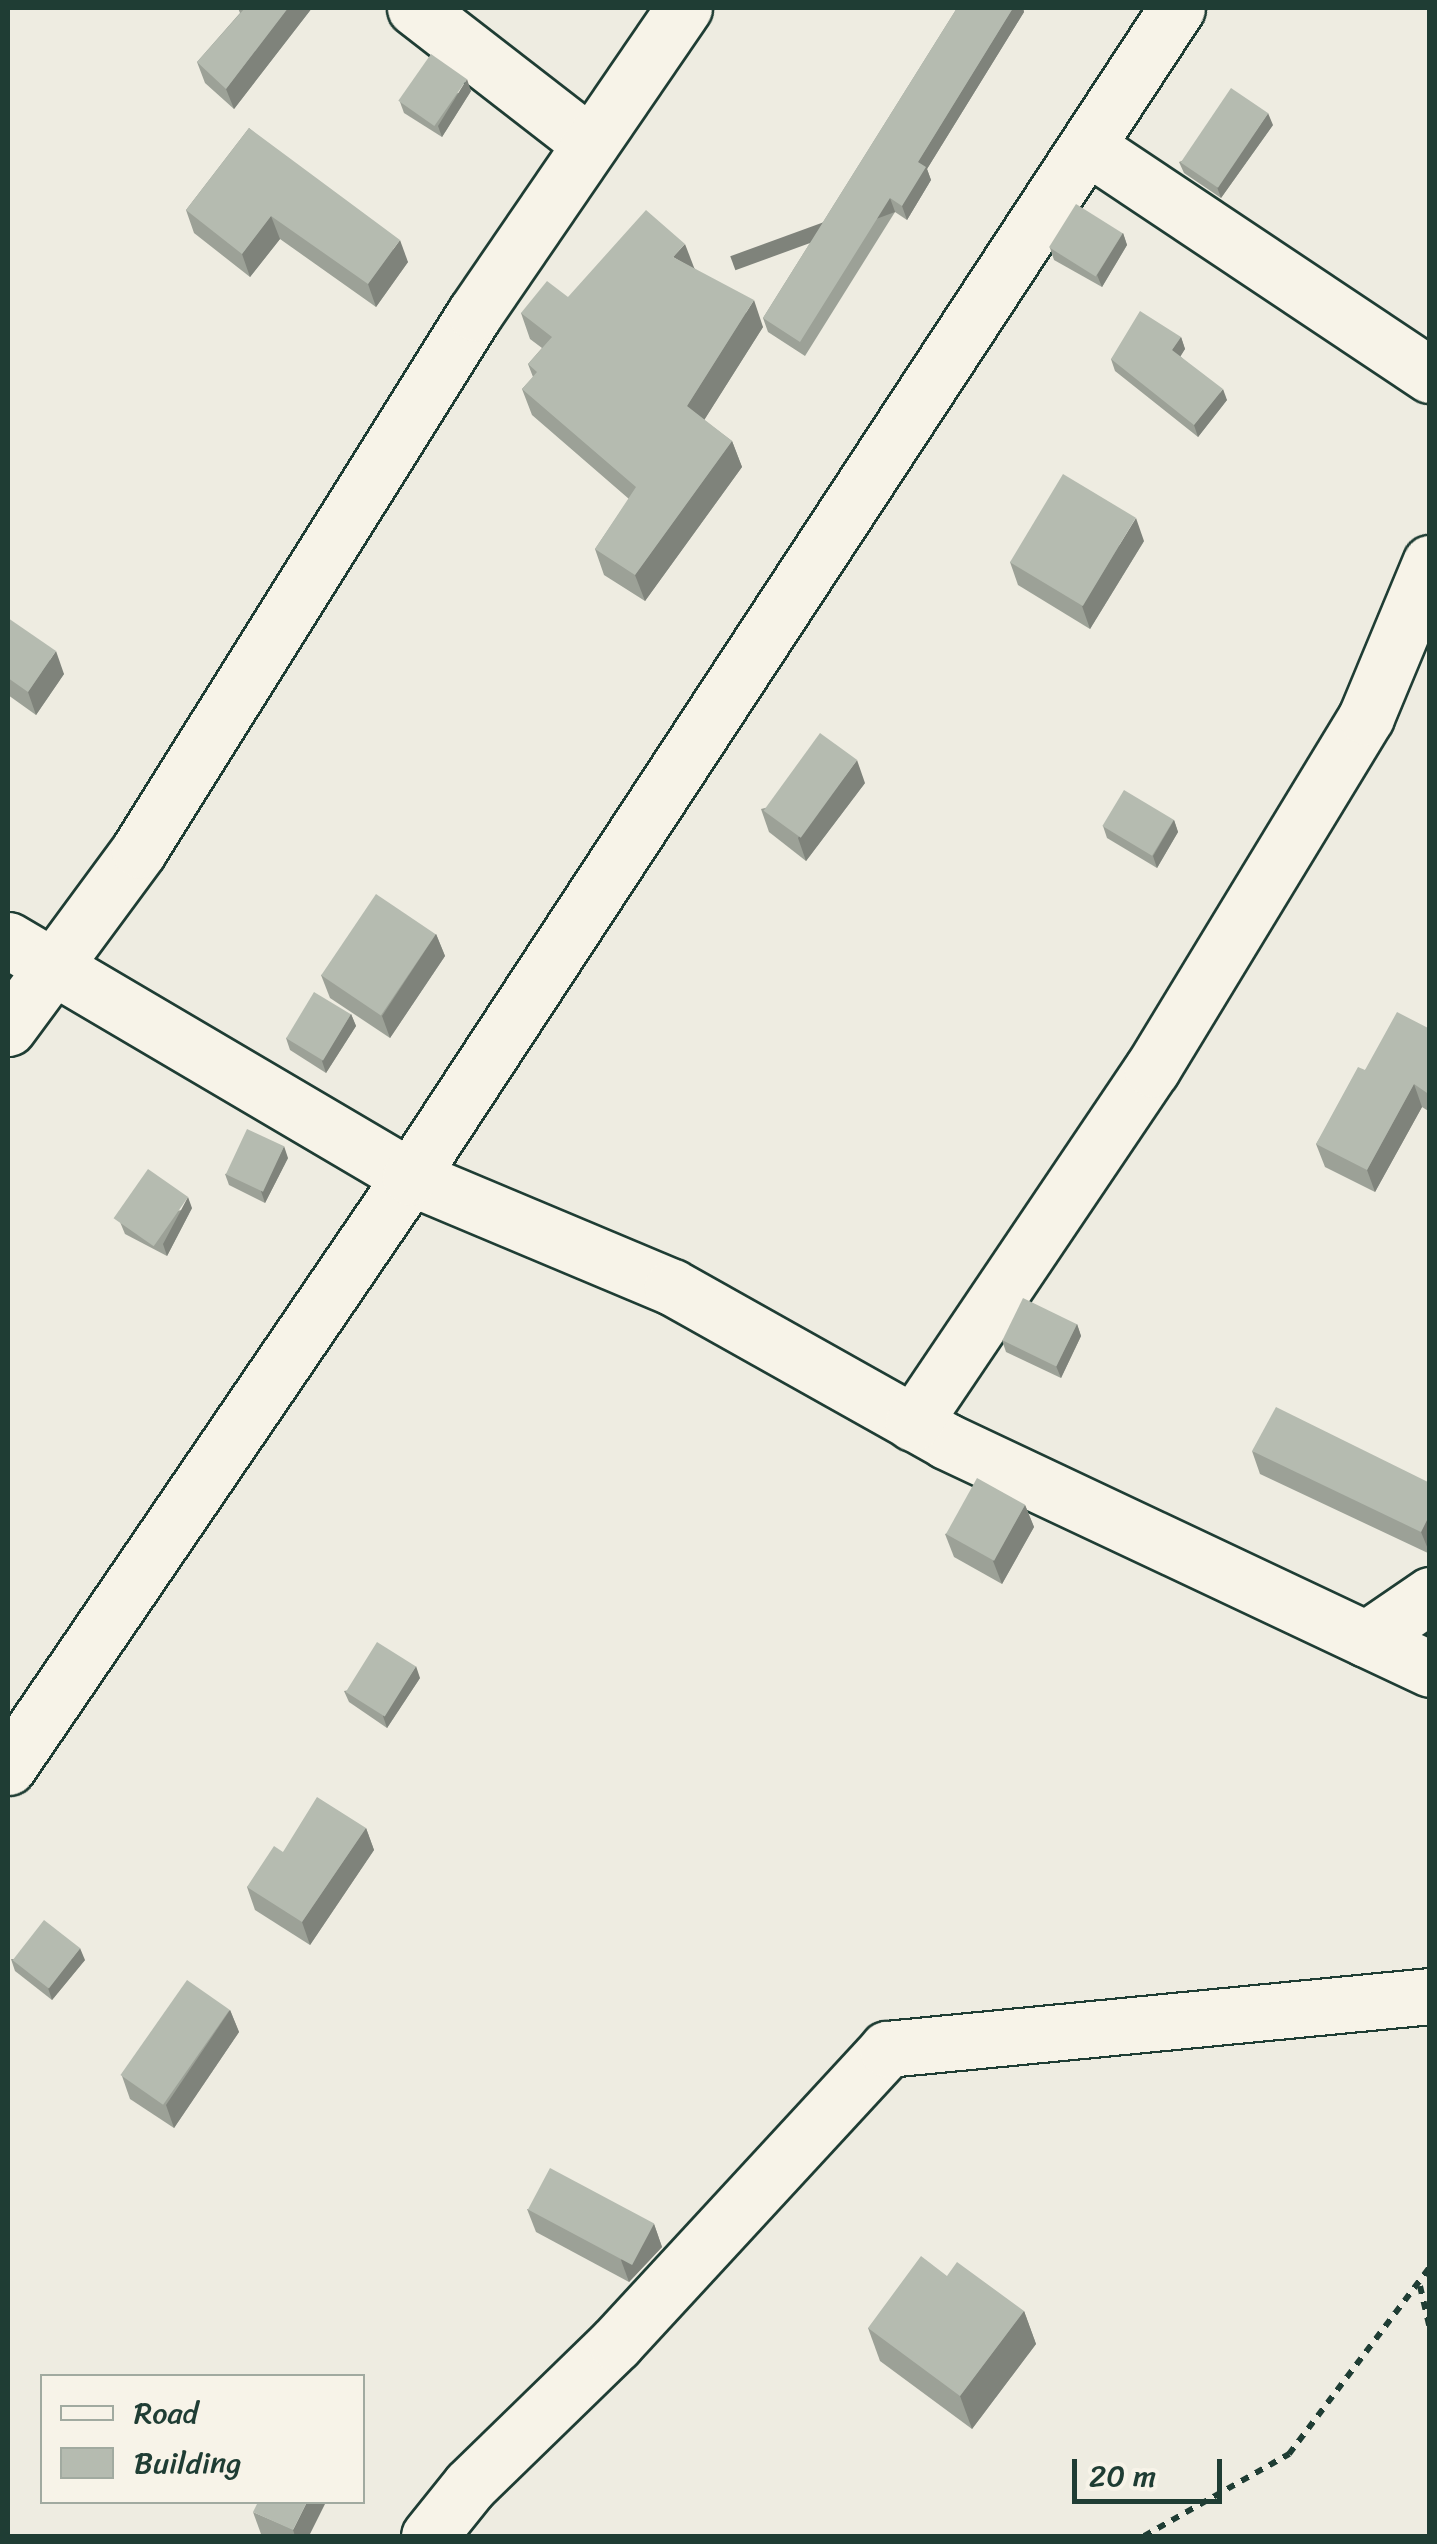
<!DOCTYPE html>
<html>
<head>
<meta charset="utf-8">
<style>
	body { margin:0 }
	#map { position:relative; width:1437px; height:2544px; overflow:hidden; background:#eeece1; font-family:Sriracha,sans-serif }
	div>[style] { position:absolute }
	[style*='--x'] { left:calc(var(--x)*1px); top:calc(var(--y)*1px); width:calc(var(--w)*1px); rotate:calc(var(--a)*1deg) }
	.path>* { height:6px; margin-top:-3px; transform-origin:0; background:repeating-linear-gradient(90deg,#1f3d34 0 8px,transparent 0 16px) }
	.roads { filter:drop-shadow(2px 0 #1f3d34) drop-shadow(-2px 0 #1f3d34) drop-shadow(0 2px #1f3d34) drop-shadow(0 -2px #1f3d34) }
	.minor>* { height:55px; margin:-27.5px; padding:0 27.5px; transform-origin:27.5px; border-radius:27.5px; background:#f7f3e8 }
	.wall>* { inset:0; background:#9ca197 }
	.shaded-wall>* { inset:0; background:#7f837b; transform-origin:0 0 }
	.building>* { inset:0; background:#b5bbb0; transform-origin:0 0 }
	span { translate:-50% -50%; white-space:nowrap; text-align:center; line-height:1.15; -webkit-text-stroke:8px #f7f3e8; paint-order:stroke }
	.frame { position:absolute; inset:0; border:10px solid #1f3d34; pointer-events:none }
	.legend { position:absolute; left:40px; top:2374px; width:325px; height:130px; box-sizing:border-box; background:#f7f3e8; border:2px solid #a1aaa0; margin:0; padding:12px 18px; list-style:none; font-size:30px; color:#1f3d34 }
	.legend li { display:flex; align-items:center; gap:20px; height:50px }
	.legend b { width:50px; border:2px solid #a1aaa0 }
	.scale { position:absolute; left:1072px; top:2459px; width:150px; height:45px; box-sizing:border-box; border:5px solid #1f3d34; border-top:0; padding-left:12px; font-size:30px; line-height:35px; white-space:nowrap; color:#1f3d34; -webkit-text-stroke:8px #f7f3e8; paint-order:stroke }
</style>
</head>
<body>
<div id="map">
	<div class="path">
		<div style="--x:1420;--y:2286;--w:44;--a:76.9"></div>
		<div style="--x:1144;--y:2536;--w:167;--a:-29.5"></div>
		<div style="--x:1289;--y:2454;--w:234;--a:-53"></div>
	</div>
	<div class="roads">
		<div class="minor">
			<div style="--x:415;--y:8;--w:219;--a:37.8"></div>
			<div style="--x:1088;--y:147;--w:411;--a:33.7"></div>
			<div style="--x:8;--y:940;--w:467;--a:30.5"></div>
			<div style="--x:410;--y:1177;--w:284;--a:22.8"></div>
			<div style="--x:672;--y:1287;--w:314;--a:29.3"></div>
			<div style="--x:946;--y:1441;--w:535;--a:25.22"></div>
			<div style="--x:8;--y:1028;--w:221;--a:-53.6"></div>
			<div style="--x:139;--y:850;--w:633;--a:-57.97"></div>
			<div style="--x:475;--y:313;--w:370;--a:-55.6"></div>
			<div style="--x:913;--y:1423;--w:427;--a:-56"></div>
			<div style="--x:1152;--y:1069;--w:412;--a:-58.7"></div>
			<div style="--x:1366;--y:717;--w:167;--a:-67.4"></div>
			<div style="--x:1366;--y:1639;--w:78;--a:-34.5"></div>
			<div style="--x:8;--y:1767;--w:714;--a:-55.73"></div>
			<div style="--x:410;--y:1177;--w:1398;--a:-56.73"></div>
			<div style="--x:429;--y:2536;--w:65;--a:-51.2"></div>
			<div style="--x:470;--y:2485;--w:204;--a:-44.2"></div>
			<div style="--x:616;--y:2343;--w:400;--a:-47.3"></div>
			<div style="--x:887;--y:2049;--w:546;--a:-5.57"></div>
		</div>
	</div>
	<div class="wall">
		<div style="clip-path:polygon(238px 8px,312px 8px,234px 109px,205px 83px,197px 62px,240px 13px)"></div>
		<div style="clip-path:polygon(957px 8px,1023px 8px,1024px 12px,927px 169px,931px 180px,907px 220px,895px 212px,805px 356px,768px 332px,763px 318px)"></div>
		<div style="clip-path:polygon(471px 91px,442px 137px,404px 113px,400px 102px)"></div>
		<div style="clip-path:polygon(1273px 125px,1221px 198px,1184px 173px,1179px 162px)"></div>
		<div style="clip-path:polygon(249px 128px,408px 262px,376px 307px,280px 239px,250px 277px,194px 233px,186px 210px)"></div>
		<div style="clip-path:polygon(1123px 233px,1127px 245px,1102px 287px,1054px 260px,1050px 248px)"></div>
		<div style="clip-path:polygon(694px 268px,763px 327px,704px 420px,732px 441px,742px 467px,645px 601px,604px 575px,595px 549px,629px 499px,532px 415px,522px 389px,533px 377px,528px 364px,542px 348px,530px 339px,521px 313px,568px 297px)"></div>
		<div style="clip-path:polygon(1181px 337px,1185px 349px,1180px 356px,1227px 400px,1198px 437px,1115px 371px,1111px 359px)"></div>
		<div style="clip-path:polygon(1144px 541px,1090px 629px,1018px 585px,1010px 562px)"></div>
		<div style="clip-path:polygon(8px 618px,64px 674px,36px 715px,8px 695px)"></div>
		<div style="clip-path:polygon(865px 783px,806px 861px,769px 832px,761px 809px)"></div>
		<div style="clip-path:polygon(1174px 820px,1178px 832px,1157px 868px,1107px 838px,1103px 826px)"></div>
		<div style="clip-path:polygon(436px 934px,445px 956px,390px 1038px,330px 998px,321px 975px)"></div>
		<div style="clip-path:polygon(351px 1014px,356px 1026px,326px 1073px,290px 1050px,286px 1038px)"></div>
		<div style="clip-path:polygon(1430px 1029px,1430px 1112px,1422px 1107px,1375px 1192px,1325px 1167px,1316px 1144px,1365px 1070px)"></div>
		<div style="clip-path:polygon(288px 1158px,265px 1203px,229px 1185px,225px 1174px)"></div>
		<div style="clip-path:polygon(192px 1208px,167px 1256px,125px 1234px,120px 1222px)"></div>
		<div style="clip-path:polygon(1077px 1324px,1081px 1336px,1061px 1378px,1006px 1352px,1002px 1340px)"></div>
		<div style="clip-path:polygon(1252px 1451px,1430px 1483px,1430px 1554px,1260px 1474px)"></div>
		<div style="clip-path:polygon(1025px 1505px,1034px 1527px,1002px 1584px,954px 1557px,945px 1534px)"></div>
		<div style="clip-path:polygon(420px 1678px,387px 1728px,349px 1702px,344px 1691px)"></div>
		<div style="clip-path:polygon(366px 1828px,374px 1850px,310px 1945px,255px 1910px,247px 1887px,283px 1852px)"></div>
		<div style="clip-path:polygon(11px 1959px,85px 1960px,52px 2000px,15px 1971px)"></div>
		<div style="clip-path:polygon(230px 2010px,239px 2032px,174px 2128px,130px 2099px,122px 2076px)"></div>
		<div style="clip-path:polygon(527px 2209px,654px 2224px,662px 2247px,629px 2282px,536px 2232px)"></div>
		<div style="clip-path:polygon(1024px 2311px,1036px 2344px,972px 2429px,880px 2361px,868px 2328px)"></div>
		<div style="clip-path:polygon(253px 2512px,309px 2536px,266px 2536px,261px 2534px)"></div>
	</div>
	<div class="shaded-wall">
		<div style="clip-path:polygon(288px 8px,312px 8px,234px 109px,226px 89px)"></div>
		<div style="clip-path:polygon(1013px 8px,1023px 8px,1024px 12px,927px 169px,931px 180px,907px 220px,902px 206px,918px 162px)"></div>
		<div style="clip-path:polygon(467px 79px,471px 91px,442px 137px,438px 126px)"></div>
		<div style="clip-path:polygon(1268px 113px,1273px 125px,1221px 198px,1217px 187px)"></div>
		<div style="left:890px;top:198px;width:15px;height:170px;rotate:70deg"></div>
		<div style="clip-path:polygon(271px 216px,280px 239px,250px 277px,242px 254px)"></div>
		<div style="clip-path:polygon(1123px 233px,1127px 245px,1102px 287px,1097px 275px)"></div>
		<div style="clip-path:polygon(400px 240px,408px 262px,376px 307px,368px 284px)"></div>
		<div style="clip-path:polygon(685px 244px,695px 270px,673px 257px)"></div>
		<div style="clip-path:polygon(754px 300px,763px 327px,696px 433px,687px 406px)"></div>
		<div style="clip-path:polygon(1181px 337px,1185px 349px,1177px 362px,1172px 350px)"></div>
		<div style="clip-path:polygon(1223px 389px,1227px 400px,1198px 437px,1194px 425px)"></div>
		<div style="clip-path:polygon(732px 441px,742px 467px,645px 601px,635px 575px)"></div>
		<div style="clip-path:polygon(1136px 518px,1144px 541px,1090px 629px,1082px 606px)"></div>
		<div style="clip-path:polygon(56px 651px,64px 674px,36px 715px,28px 692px)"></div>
		<div style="clip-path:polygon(857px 760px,865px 783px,806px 861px,798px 838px)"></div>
		<div style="clip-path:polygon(1174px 820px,1178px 832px,1157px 868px,1153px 856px)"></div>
		<div style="clip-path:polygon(436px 934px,445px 956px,390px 1038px,382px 1016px)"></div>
		<div style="clip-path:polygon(351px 1014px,356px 1026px,326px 1073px,322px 1061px)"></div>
		<div style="clip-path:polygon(1414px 1084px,1422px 1107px,1375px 1192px,1367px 1170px)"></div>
		<div style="clip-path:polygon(284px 1146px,288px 1158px,265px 1203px,261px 1191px)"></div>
		<div style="clip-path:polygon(188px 1197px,192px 1208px,167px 1256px,163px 1244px)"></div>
		<div style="clip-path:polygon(1077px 1324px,1081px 1336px,1061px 1378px,1056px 1366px)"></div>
		<div style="clip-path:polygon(1025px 1505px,1034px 1527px,1002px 1584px,993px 1561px)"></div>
		<div style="clip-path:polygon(1430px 1514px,1430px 1554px,1421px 1532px)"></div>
		<div style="clip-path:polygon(416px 1666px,420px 1678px,387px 1728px,383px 1716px)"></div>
		<div style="clip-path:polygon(366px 1828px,374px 1850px,310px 1945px,302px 1922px)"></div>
		<div style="clip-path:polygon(80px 1948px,85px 1960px,52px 2000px,48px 1988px)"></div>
		<div style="clip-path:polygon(230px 2010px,239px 2032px,174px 2128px,166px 2105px)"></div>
		<div style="clip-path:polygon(654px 2224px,662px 2247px,629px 2282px,621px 2260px)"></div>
		<div style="clip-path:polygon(1024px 2311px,1036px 2344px,972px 2429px,960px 2396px)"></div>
		<div style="clip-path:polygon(307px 2502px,326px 2502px,309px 2536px,295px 2536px,293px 2530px)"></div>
	</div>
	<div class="building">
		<div style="clip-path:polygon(245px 8px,288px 8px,226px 89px,197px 62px)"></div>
		<div style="clip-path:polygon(957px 8px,1013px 8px,918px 162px,926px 167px,902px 206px,890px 198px,800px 342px,763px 318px)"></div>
		<div style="left:431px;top:54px;width:44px;height:57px;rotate:35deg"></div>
		<div style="left:1231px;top:88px;width:45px;height:90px;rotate:34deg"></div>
		<div style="clip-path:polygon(249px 128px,400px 240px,368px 284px,271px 216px,242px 254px,186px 210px)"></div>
		<div style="left:1076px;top:204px;width:55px;height:51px;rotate:32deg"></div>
		<div style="clip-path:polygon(646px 210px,685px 244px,673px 257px,754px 300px,687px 406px,732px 441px,635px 575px,595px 549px,636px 487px,522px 389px,537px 372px,528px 364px,552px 337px,521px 313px,547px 281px,568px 297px)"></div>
		<div style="clip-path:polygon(1140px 311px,1181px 337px,1172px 350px,1223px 389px,1194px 425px,1111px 359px)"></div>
		<div style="left:1063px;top:474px;width:85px;height:103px;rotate:31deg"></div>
		<div style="clip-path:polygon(8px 618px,56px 651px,28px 692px,8px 678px)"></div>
		<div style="left:820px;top:733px;width:46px;height:96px;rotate:36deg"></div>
		<div style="left:1124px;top:790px;width:58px;height:42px;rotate:31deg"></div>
		<div style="left:376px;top:894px;width:72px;height:98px;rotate:34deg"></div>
		<div style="left:314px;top:992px;width:43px;height:54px;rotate:31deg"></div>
		<div style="clip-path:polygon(1397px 1012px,1430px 1029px,1430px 1095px,1414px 1084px,1367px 1170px,1316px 1144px,1358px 1067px,1365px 1070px)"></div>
		<div style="left:247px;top:1129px;width:41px;height:50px;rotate:25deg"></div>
		<div style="left:148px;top:1169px;width:49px;height:60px;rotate:35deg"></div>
		<div style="left:1023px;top:1298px;width:60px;height:47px;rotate:26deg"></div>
		<div style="clip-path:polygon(1276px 1407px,1430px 1483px,1430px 1514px,1421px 1532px,1252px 1451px)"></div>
		<div style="left:977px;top:1478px;width:55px;height:64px;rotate:29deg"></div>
		<div style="left:377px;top:1642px;width:46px;height:59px;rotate:32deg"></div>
		<div style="clip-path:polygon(317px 1797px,366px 1828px,302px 1922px,247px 1887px,274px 1846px,283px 1852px)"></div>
		<div style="left:44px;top:1920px;width:46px;height:51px;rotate:38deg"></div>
		<div style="left:187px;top:1980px;width:52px;height:116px;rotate:35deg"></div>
		<div style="left:550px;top:2168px;width:118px;height:47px;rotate:28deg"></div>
		<div style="clip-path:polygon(921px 2256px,947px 2276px,957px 2262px,1024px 2311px,960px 2396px,868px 2328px)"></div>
		<div style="clip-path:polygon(258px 2502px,307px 2502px,293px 2530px,253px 2512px)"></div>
	</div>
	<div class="frame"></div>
	<ul class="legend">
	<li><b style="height:12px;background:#f7f3e8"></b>Road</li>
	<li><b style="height:28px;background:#b5bbb0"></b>Building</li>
	</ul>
	<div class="scale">20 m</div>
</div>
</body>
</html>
